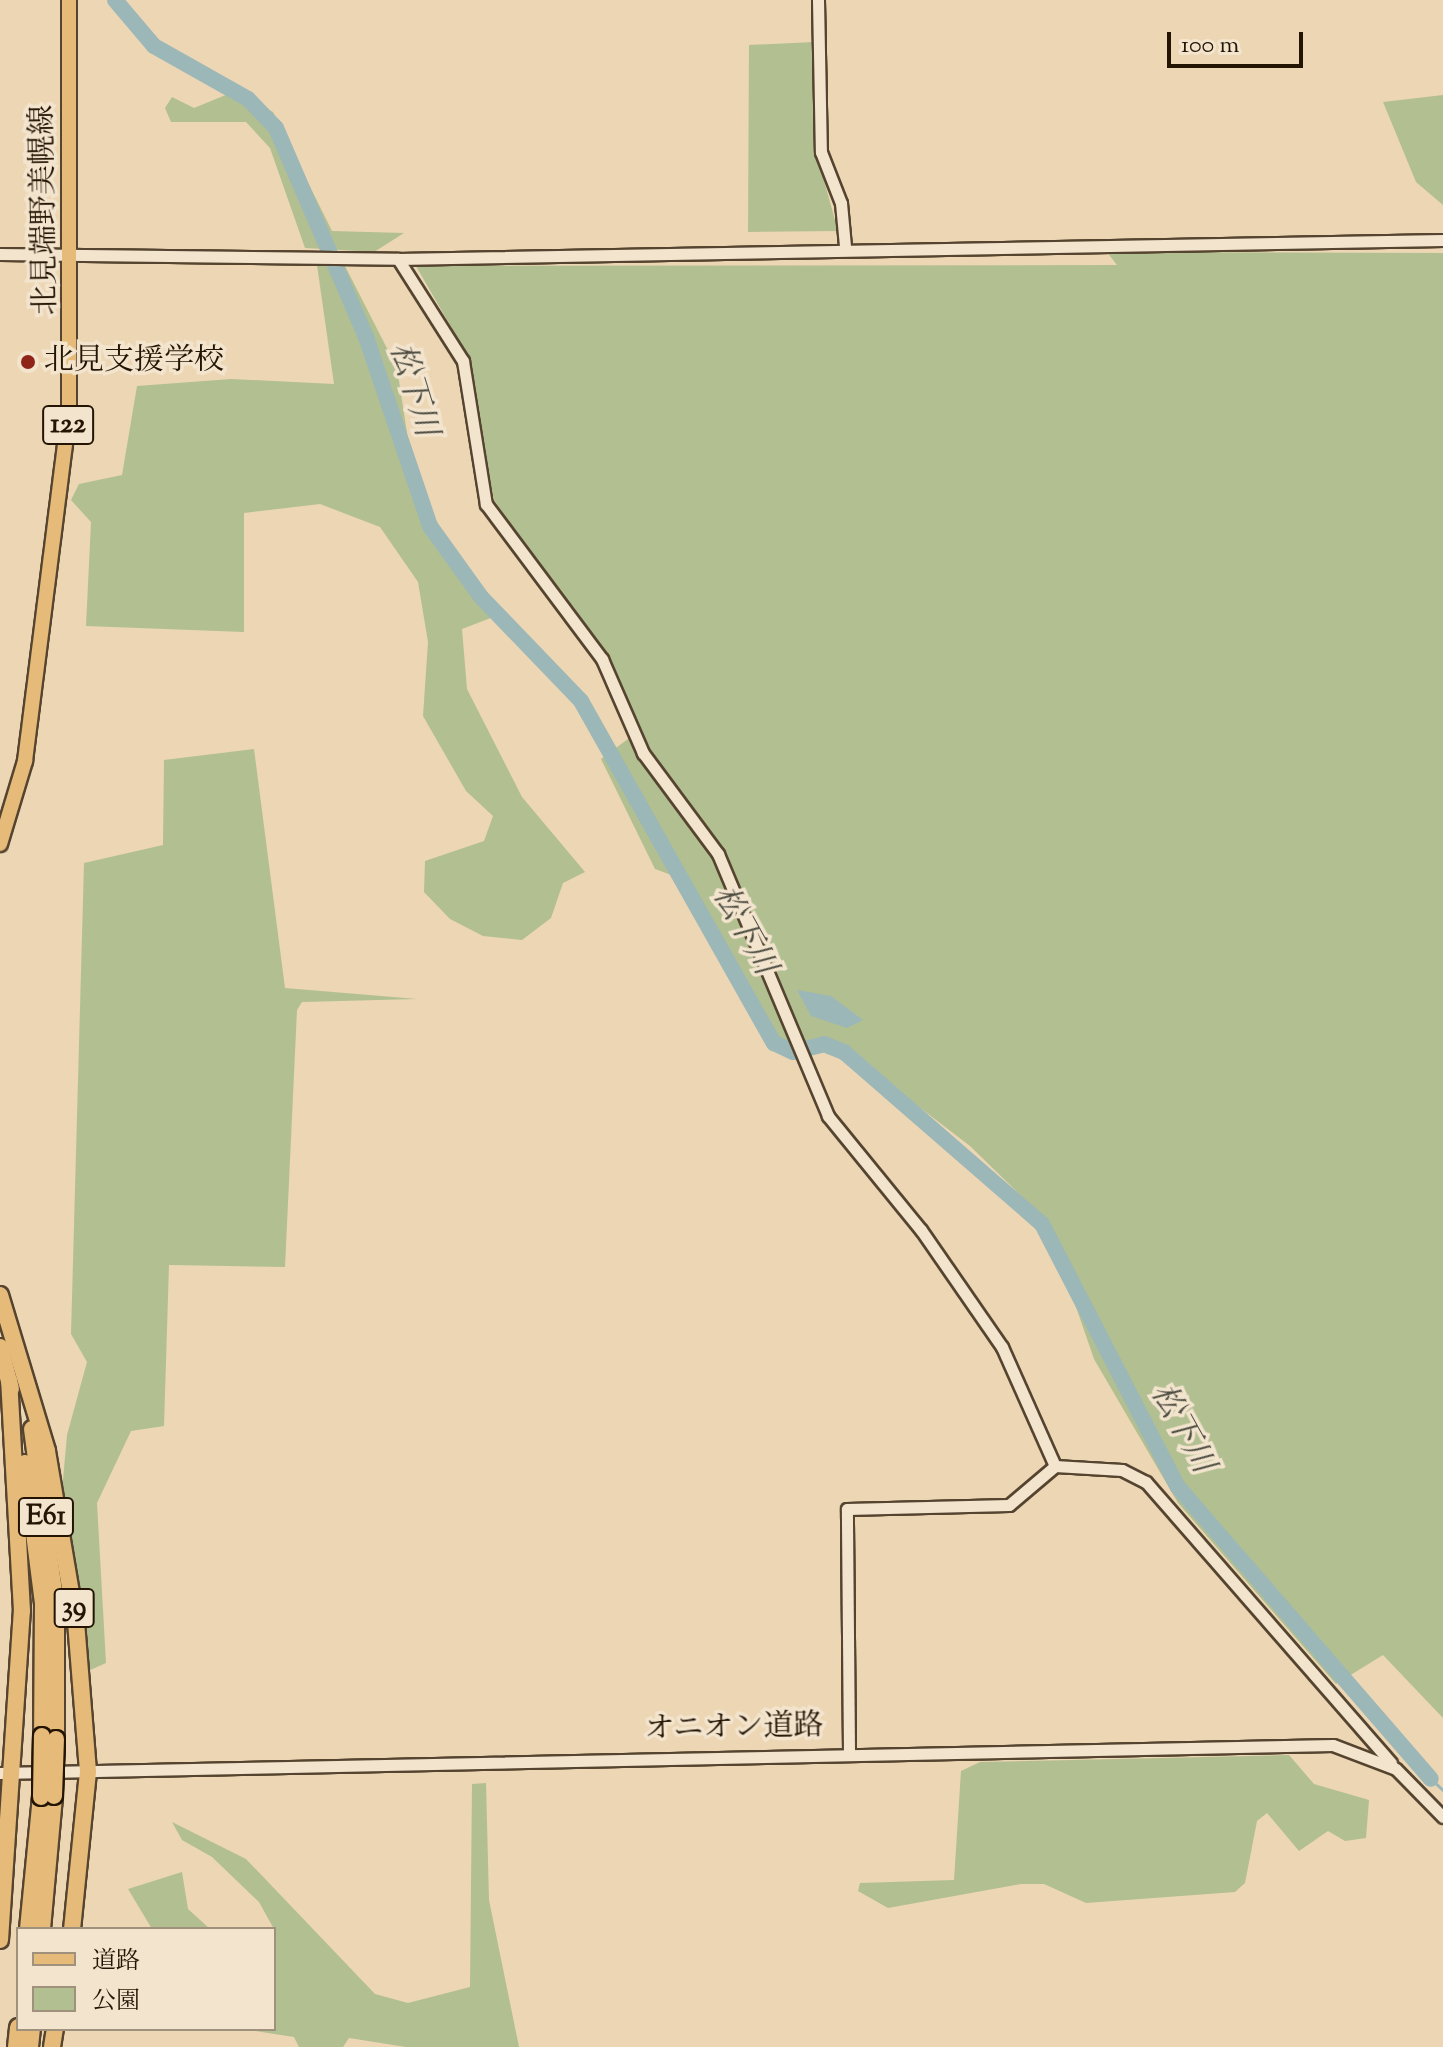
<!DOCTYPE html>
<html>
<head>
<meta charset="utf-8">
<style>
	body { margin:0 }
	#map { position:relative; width:1443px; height:2047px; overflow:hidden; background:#ecd6b4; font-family:"Sorts Mill Goudy","Noto Serif JP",serif }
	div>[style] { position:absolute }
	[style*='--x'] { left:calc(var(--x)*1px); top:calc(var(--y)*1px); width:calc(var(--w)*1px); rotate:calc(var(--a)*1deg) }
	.green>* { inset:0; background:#b2bf91 }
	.water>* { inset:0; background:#9cb7b7 }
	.stream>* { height:3px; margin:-1.5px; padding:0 1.5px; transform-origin:1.5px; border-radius:1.5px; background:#9cb7b7 }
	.river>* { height:16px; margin:-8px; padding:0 8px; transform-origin:8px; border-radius:8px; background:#9cb7b7 }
	.roads { filter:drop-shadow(2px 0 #55442f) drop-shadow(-2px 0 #55442f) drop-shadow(0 2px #55442f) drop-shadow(0 -2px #55442f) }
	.minor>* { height:11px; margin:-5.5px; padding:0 5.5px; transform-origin:5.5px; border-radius:5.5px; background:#f3e4ce }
	.major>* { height:14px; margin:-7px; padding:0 7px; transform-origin:7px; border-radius:7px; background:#e6bb7a }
	.highway>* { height:16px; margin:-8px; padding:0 8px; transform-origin:8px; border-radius:8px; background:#e6bb7a }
	.bridges { filter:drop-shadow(2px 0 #231403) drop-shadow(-2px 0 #231403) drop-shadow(0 2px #231403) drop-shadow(0 -2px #231403) }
	.highway-bridge>* { height:16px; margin:-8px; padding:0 8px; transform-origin:8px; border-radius:8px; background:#e6bb7a }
	.dots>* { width:22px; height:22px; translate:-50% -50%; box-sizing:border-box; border:4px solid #f3e4ce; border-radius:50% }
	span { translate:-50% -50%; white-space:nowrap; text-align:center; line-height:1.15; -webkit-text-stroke:7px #f3e4ce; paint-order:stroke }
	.shield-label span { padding:2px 6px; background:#f3e4ce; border:2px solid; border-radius:6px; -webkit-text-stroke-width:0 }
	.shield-label { font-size:28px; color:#231403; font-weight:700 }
	.street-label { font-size:30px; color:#231403 }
	.poi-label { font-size:30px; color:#231403 }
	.left { translate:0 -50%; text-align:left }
	.water-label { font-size:32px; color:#4d4d42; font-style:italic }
	.legend { position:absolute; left:16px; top:1927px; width:260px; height:104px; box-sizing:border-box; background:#f3e4ce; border:2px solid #a0917d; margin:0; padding:10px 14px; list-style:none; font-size:24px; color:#231403 }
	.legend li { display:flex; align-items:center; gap:16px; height:40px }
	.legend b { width:40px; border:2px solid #a0917d }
	.scale { position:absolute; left:1167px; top:32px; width:136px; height:36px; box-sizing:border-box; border:4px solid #231403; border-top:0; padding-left:10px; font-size:24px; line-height:28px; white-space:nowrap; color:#231403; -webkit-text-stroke:6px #f3e4ce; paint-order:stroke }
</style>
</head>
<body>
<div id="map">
	<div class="green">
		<div style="clip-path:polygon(814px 42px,820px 166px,838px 231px,748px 232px,749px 45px)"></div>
		<div style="clip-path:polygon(233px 92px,273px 112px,332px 231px,404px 233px,374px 252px,305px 248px,270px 148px,246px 122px,171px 122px,165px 108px,172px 97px,194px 108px)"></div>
		<div style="clip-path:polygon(1443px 95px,1443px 205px,1416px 182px,1383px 102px)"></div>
		<div style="clip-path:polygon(1107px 252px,1443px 253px,1443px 1718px,1383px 1655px,1336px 1684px,1178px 1503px,1094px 1359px,1046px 1220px,970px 1146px,829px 1038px,785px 1056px,764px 1040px,674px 876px,655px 869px,601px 759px,636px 733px,588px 635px,494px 500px,466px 353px,416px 266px,1117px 265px)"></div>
		<div style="clip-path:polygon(317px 265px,345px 266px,397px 368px,418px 504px,496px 616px,462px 629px,467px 689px,522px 797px,585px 872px,563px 883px,551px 918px,522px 940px,483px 936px,450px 919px,424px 892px,425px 861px,484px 841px,493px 816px,466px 791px,423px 716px,428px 642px,418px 582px,380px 527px,320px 504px,244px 513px,244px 632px,86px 626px,91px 522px,71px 500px,79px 484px,122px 475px,137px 386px,231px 379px,334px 384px)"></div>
		<div style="clip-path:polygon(254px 749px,285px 988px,417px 999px,302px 1002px,297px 1010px,285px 1267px,169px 1265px,164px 1426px,131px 1431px,97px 1503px,106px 1663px,88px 1671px,62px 1491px,67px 1435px,87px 1362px,71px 1334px,84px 863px,163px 845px,164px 760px)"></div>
		<div style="clip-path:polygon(1289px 1755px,1314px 1784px,1369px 1800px,1366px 1838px,1345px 1841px,1328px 1831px,1299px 1851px,1267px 1813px,1257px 1821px,1245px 1883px,1235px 1892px,1086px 1903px,1044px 1884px,1021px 1884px,888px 1908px,858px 1891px,860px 1883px,954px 1880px,961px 1771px,980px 1762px)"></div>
		<div style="clip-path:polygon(486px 1783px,489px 1900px,519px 2047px,406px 2047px,349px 2038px,343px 2047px,299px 2047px,294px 2037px,242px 2029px,274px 2029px,274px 1929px,259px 1902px,212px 1857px,182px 1840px,172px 1822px,246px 1859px,375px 1994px,408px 2003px,470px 1987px,472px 1784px)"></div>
		<div style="clip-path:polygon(182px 1872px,188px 1909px,210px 1929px,152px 1929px,128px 1889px)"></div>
	</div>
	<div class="water">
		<div style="clip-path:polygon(797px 990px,831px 996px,863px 1020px,847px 1028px,811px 1016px)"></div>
	</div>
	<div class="stream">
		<div style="--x:1431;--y:1779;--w:16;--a:43"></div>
	</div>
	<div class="river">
		<div style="--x:115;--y:0;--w:60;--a:49.7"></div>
		<div style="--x:154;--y:46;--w:108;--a:29.4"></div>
		<div style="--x:248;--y:99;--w:40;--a:46"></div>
		<div style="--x:276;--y:128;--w:228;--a:66.7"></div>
		<div style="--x:366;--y:337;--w:200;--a:71.3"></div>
		<div style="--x:430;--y:526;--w:87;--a:54.3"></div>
		<div style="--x:481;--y:597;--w:144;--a:46.1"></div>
		<div style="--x:581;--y:701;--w:393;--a:60.6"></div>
		<div style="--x:774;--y:1043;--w:21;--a:25"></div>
		<div style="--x:793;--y:1052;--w:32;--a:-14"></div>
		<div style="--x:824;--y:1044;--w:22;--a:22"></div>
		<div style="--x:844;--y:1052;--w:262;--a:41"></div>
		<div style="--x:1042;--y:1224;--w:296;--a:62.7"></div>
		<div style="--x:1178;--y:1487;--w:386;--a:49.1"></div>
	</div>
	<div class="roads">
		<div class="minor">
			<div style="--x:818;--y:0;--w:152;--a:88.9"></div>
			<div style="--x:821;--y:152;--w:55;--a:68.6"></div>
			<div style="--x:841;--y:203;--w:43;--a:84.7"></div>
			<div style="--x:0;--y:254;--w:398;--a:0.7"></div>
			<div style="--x:398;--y:259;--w:1045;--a:-1.04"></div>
			<div style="--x:398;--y:259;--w:121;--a:57.5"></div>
			<div style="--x:463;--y:361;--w:145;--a:80.9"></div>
			<div style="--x:486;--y:504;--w:194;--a:53.2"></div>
			<div style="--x:602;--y:659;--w:103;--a:66.4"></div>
			<div style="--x:643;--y:753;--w:126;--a:53.4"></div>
			<div style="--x:718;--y:854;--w:284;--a:67.2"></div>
			<div style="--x:828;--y:1116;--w:147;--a:50.8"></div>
			<div style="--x:921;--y:1230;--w:142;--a:55.3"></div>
			<div style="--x:1002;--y:1347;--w:130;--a:66"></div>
			<div style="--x:849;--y:1751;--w:242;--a:-90.5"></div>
			<div style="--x:847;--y:1509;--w:162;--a:-1.4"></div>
			<div style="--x:1009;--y:1505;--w:60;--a:-40.3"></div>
			<div style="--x:1055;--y:1466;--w:67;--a:3.4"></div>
			<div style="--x:1122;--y:1470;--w:27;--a:27"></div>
			<div style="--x:1146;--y:1482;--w:373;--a:48.9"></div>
			<div style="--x:0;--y:1773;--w:1333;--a:-1.2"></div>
			<div style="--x:1333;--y:1745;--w:67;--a:20.9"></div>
			<div style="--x:1396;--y:1769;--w:67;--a:45.6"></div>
		</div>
		<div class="major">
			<div style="--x:0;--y:844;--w:87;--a:-73.2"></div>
			<div style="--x:25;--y:761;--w:349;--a:-82.8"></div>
			<div style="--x:69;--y:415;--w:415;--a:-90"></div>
		</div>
		<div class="highway">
			<div style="--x:0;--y:1295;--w:163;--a:73.2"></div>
			<div style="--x:47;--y:1451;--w:173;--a:80.4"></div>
			<div style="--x:76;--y:1622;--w:150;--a:85.4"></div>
			<div style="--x:88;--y:1772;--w:158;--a:95.8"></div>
			<div style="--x:0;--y:1347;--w:43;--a:75.3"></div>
			<div style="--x:32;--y:1429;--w:179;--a:82.3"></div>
			<div style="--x:56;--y:1606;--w:133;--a:90"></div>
			<div style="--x:25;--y:1463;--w:141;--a:82.7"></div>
			<div style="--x:43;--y:1603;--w:133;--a:90.4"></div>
			<div style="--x:28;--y:1929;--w:133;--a:-84.4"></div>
			<div style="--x:42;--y:1929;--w:134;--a:-84.8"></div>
			<div style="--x:0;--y:1940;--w:330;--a:-86.2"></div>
			<div style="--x:22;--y:1611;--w:231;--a:-93.2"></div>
			<div style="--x:16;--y:2047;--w:20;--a:-84"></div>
			<div style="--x:30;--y:2047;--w:18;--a:-84"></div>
			<div style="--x:52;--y:2047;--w:18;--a:-81"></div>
		</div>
	</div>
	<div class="bridges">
		<div class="highway-bridge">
			<div style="--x:54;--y:1796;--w:57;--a:-88"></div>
			<div style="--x:41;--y:1797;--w:61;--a:-89.1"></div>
		</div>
	</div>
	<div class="dots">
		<div style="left:28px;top:362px;background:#8f2418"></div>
	</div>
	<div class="shield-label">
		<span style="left:68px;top:425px">122</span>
		<span style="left:46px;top:1517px">E61</span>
		<span style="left:74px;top:1608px">39</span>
	</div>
	<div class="street-label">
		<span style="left:46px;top:210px;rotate:-91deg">北見端野美幌線</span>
		<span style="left:734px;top:1729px;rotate:-1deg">オニオン道路</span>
	</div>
	<div class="poi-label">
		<span class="left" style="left:44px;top:362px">北見支援学校</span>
	</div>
	<div class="water-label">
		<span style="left:412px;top:390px;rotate:73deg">松下川</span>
		<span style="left:743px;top:931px;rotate:61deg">松下川</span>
		<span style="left:1181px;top:1429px;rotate:61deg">松下川</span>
	</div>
	<ul class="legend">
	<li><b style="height:10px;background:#e6bb7a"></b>道路</li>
	<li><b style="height:22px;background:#b2bf91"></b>公園</li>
	</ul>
	<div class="scale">100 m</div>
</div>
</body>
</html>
